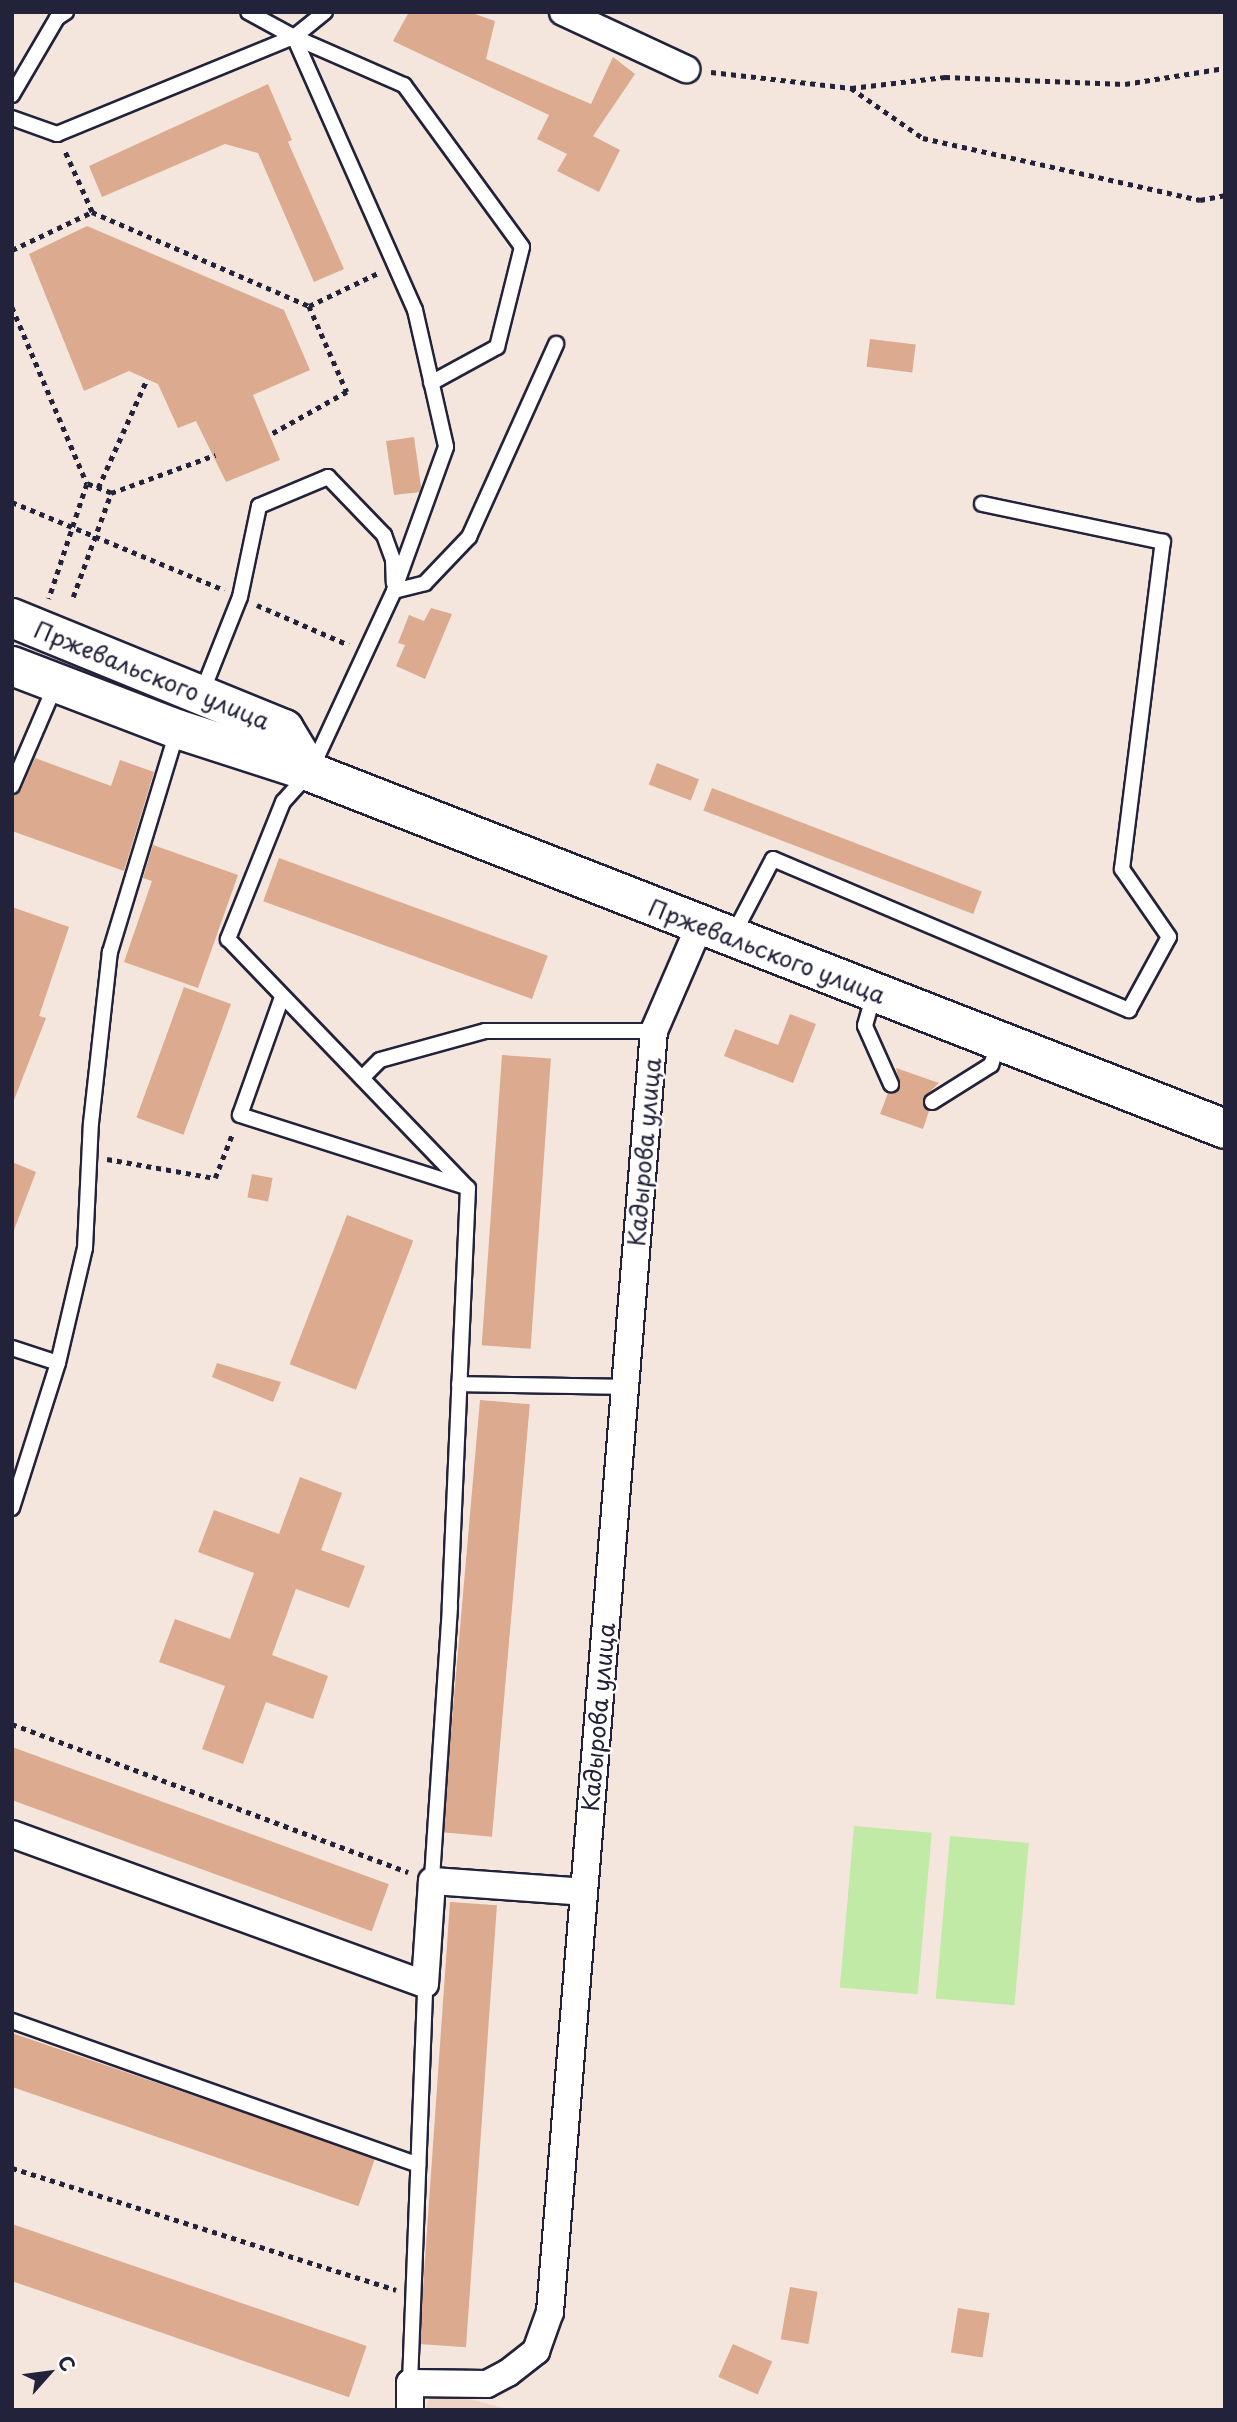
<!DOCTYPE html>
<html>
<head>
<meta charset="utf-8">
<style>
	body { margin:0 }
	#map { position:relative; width:1237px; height:2422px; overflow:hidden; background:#f4e6dd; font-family:"Playpen Sans",sans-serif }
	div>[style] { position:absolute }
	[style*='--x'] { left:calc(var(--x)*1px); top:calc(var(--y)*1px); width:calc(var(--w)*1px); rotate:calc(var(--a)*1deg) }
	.built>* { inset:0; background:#edd4c5 }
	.green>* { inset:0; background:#c0eaa6; transform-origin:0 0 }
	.building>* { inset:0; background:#dcaa8e; transform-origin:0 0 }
	.path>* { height:4.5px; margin-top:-2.25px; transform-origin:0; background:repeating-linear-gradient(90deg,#22223b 0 5px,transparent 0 10px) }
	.roads { filter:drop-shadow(2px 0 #22223b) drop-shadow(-2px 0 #22223b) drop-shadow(0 2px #22223b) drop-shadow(0 -2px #22223b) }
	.lane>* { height:14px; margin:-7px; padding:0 7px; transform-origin:7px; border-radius:7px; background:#fff }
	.street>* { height:26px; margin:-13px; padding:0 13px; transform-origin:13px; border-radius:13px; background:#fff }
	.secondary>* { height:38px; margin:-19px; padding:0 19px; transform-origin:19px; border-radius:19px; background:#fff }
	span { translate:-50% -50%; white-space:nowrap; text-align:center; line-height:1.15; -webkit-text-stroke:5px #fff; paint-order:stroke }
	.street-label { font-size:23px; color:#22223b }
	.frame { position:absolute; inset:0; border:14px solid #22223b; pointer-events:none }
	.north { position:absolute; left:14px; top:2338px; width:70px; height:70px; -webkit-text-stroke:5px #fff; paint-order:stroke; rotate:62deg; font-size:19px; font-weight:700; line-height:28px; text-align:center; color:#22223b }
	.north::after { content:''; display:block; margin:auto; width:24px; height:32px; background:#22223b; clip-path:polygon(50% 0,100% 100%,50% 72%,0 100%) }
</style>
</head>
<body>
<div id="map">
	<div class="built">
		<div style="clip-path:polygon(432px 2389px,511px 2410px,425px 2410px)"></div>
	</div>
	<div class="green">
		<div style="left:854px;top:1826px;width:78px;height:162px;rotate:5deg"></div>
		<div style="left:950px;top:1836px;width:79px;height:163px;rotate:5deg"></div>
	</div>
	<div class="building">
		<div style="clip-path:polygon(409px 12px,469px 12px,495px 21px,486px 59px,591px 104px,613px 57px,635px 74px,593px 136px,620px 150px,599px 192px,557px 171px,567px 154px,537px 139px,549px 115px,393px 41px)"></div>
		<div style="clip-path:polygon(268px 84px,292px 140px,288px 142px,344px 269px,314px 282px,258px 153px,225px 144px,102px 197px,89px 166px)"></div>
		<div style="clip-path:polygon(87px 226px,284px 310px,310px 370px,253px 395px,280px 460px,226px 482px,196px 421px,178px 428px,158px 384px,129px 371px,84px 391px,29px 254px)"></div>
		<div style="left:870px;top:339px;width:46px;height:28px;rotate:7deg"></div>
		<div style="clip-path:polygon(414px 437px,421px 487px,420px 492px,394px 495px,386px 441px)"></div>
		<div style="clip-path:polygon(431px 608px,452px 614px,425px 679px,396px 666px,405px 645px,398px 643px,409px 615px,424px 621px)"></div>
		<div style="clip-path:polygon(35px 758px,111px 786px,120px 760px,154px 772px,124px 871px,12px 831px,12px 796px,21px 790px)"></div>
		<div style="left:657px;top:763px;width:45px;height:23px;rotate:21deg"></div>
		<div style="left:712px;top:788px;width:289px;height:24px;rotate:21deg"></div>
		<div style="clip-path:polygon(153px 845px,238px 875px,198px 988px,124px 962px,152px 881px,143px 878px)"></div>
		<div style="left:279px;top:858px;width:286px;height:46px;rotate:20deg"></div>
		<div style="clip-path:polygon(12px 907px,69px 927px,39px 1016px,46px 1018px,14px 1100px)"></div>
		<div style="left:184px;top:987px;width:50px;height:139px;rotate:20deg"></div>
		<div style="clip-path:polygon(790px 1014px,816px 1024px,793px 1083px,724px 1056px,735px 1029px,778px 1045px)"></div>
		<div style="left:502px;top:1055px;width:49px;height:291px;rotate:4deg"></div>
		<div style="clip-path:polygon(896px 1068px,939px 1083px,923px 1098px,929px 1111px,923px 1129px,880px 1114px,888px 1093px,896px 1092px,900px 1086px)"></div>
		<div style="clip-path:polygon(12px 1162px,36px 1172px,14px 1230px,12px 1230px)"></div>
		<div style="left:252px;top:1174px;width:21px;height:24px;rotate:11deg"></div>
		<div style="left:347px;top:1215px;width:71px;height:160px;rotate:21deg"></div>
		<div style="clip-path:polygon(217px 1363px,281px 1382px,273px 1402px,212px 1377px)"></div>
		<div style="left:480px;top:1400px;width:50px;height:434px;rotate:5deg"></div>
		<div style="clip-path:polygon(300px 1477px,342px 1493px,321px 1550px,365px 1566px,349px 1608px,296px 1589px,272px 1655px,328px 1676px,313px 1719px,266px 1702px,243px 1764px,202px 1749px,225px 1686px,159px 1662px,175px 1619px,230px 1639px,254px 1573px,198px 1552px,214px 1510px,279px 1534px)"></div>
		<div style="left:12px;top:1747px;width:401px;height:50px;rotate:20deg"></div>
		<div style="left:450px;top:1902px;width:47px;height:443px;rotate:4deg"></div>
		<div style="left:12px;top:2033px;width:384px;height:51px;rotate:19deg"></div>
		<div style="left:12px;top:2224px;width:375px;height:54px;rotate:19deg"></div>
		<div style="left:790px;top:2287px;width:28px;height:53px;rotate:10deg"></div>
		<div style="left:958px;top:2308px;width:32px;height:45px;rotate:9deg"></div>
		<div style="left:733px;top:2344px;width:43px;height:36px;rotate:24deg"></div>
	</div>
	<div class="path">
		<div style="--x:711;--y:72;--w:141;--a:6.5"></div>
		<div style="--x:851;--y:88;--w:95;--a:-6.7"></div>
		<div style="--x:945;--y:77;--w:180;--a:2.2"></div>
		<div style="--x:1125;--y:84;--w:101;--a:-9.1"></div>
		<div style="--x:851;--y:88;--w:88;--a:34.8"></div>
		<div style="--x:923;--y:138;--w:284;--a:12.6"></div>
		<div style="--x:1200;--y:200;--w:25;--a:-11"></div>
		<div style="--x:92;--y:212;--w:236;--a:23.4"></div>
		<div style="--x:309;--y:306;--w:94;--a:66.2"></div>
		<div style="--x:347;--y:392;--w:88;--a:150.8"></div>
		<div style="--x:12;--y:250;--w:89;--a:-25.4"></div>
		<div style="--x:92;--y:212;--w:66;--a:-114.2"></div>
		<div style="--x:309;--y:306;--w:76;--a:-25.6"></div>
		<div style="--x:12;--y:307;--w:192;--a:67"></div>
		<div style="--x:87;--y:484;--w:121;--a:108.3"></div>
		<div style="--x:98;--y:488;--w:120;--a:-65.8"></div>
		<div style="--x:111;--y:493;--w:111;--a:-20.1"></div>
		<div style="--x:12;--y:502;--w:230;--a:22.5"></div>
		<div style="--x:73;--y:597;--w:111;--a:-69.9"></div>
		<div style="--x:111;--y:493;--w:26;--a:-159"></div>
		<div style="--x:257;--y:605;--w:100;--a:23.5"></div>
		<div style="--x:107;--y:1159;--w:110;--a:10"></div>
		<div style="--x:215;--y:1178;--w:49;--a:-68.6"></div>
		<div style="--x:12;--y:1724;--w:423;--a:20.5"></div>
		<div style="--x:12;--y:2168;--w:403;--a:17.6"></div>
	</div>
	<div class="roads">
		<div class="lane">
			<div style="--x:294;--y:37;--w:299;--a:66.1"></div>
			<div style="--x:415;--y:310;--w:140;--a:77.2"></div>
			<div style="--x:446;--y:447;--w:153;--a:109.9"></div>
			<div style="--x:394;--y:591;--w:200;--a:114.9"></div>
			<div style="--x:310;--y:772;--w:40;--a:132"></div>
			<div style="--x:283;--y:802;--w:148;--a:111.9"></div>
			<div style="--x:228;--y:939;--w:346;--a:46.1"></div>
			<div style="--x:468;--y:1188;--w:419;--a:92.5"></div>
			<div style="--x:450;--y:1607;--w:275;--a:93.8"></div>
			<div style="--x:294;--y:37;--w:120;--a:23.6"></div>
			<div style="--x:404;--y:85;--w:200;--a:53.9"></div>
			<div style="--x:522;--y:247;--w:103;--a:104"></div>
			<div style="--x:497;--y:347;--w:75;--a:151.4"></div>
			<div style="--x:294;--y:37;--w:40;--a:-39"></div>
			<div style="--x:12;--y:95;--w:89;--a:-59.7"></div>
			<div style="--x:57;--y:18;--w:11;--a:-34"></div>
			<div style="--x:12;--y:118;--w:48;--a:19.6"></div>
			<div style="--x:57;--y:134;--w:256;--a:-22.3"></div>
			<div style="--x:294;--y:37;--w:52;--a:-151.5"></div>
			<div style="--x:394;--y:591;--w:32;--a:-14"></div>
			<div style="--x:425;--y:583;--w:64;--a:-46.3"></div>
			<div style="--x:469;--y:537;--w:212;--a:-65.7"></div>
			<div style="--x:201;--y:695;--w:105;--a:-68.3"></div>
			<div style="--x:240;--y:597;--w:93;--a:-78.2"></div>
			<div style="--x:259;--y:506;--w:75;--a:-22.8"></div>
			<div style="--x:328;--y:477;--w:81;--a:46"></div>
			<div style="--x:384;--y:535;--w:27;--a:70"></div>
			<div style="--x:393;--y:560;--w:23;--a:88"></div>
			<div style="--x:12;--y:786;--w:109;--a:-66.7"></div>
			<div style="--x:732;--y:937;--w:88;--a:-62.3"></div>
			<div style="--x:773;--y:859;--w:387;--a:23"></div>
			<div style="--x:1129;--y:1010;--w:83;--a:-61.3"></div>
			<div style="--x:1169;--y:937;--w:83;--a:-124.7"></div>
			<div style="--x:1122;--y:869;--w:330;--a:-82.9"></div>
			<div style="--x:1163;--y:542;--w:185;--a:-168.1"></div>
			<div style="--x:874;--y:994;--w:33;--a:106"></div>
			<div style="--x:865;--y:1026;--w:64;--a:65.9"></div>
			<div style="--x:282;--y:997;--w:125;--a:109.6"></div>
			<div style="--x:240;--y:1115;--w:237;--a:17.7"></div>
			<div style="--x:362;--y:1078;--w:25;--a:-45"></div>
			<div style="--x:380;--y:1060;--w:109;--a:-15.4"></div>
			<div style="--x:485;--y:1031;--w:169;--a:0"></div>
			<div style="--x:932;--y:1102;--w:70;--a:-32.1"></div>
			<div style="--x:991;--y:1065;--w:24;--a:-71"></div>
			<div style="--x:12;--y:1348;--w:48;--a:18.1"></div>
			<div style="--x:459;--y:1384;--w:166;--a:1"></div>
			<div style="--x:12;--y:1508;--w:152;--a:-72.4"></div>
			<div style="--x:58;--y:1363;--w:118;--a:-76.8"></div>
			<div style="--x:85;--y:1248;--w:125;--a:-87.3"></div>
			<div style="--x:91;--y:1123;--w:172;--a:-83.7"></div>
			<div style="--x:110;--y:952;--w:231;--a:-73.1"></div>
			<div style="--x:12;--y:2021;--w:431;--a:19.5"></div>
			<div style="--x:410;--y:2383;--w:399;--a:-87.8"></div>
		</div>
		<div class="street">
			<div style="--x:563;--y:12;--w:136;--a:24.9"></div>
			<div style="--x:12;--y:1834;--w:439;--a:20"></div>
			<div style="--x:425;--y:1984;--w:103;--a:-86.1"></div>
			<div style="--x:432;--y:1881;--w:152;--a:4.1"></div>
			<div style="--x:410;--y:2410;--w:27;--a:-90"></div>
			<div style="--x:410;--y:2383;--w:77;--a:0.7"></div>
			<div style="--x:487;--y:2384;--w:24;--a:-28"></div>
			<div style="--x:508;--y:2373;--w:36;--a:-38"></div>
			<div style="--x:536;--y:2351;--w:41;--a:-70.3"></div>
			<div style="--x:550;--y:2312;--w:1285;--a:-85.36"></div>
			<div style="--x:654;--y:1031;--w:113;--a:-66.6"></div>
		</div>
		<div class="secondary">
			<div style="--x:12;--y:618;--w:294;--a:22.2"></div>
			<div style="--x:284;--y:729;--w:50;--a:58.8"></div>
			<div style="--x:12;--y:666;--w:177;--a:20.9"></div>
			<div style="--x:177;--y:729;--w:140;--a:17.9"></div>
			<div style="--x:310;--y:772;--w:982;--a:21.31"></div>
		</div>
	</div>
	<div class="street-label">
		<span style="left:152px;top:675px;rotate:22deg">Пржевальского улица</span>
		<span style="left:767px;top:951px;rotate:21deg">Пржевальского улица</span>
		<span style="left:644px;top:1152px;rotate:-85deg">Кадырова улица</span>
		<span style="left:598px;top:1717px;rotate:-85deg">Кадырова улица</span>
	</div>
	<div class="frame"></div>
	<div class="north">С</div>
</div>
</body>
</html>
